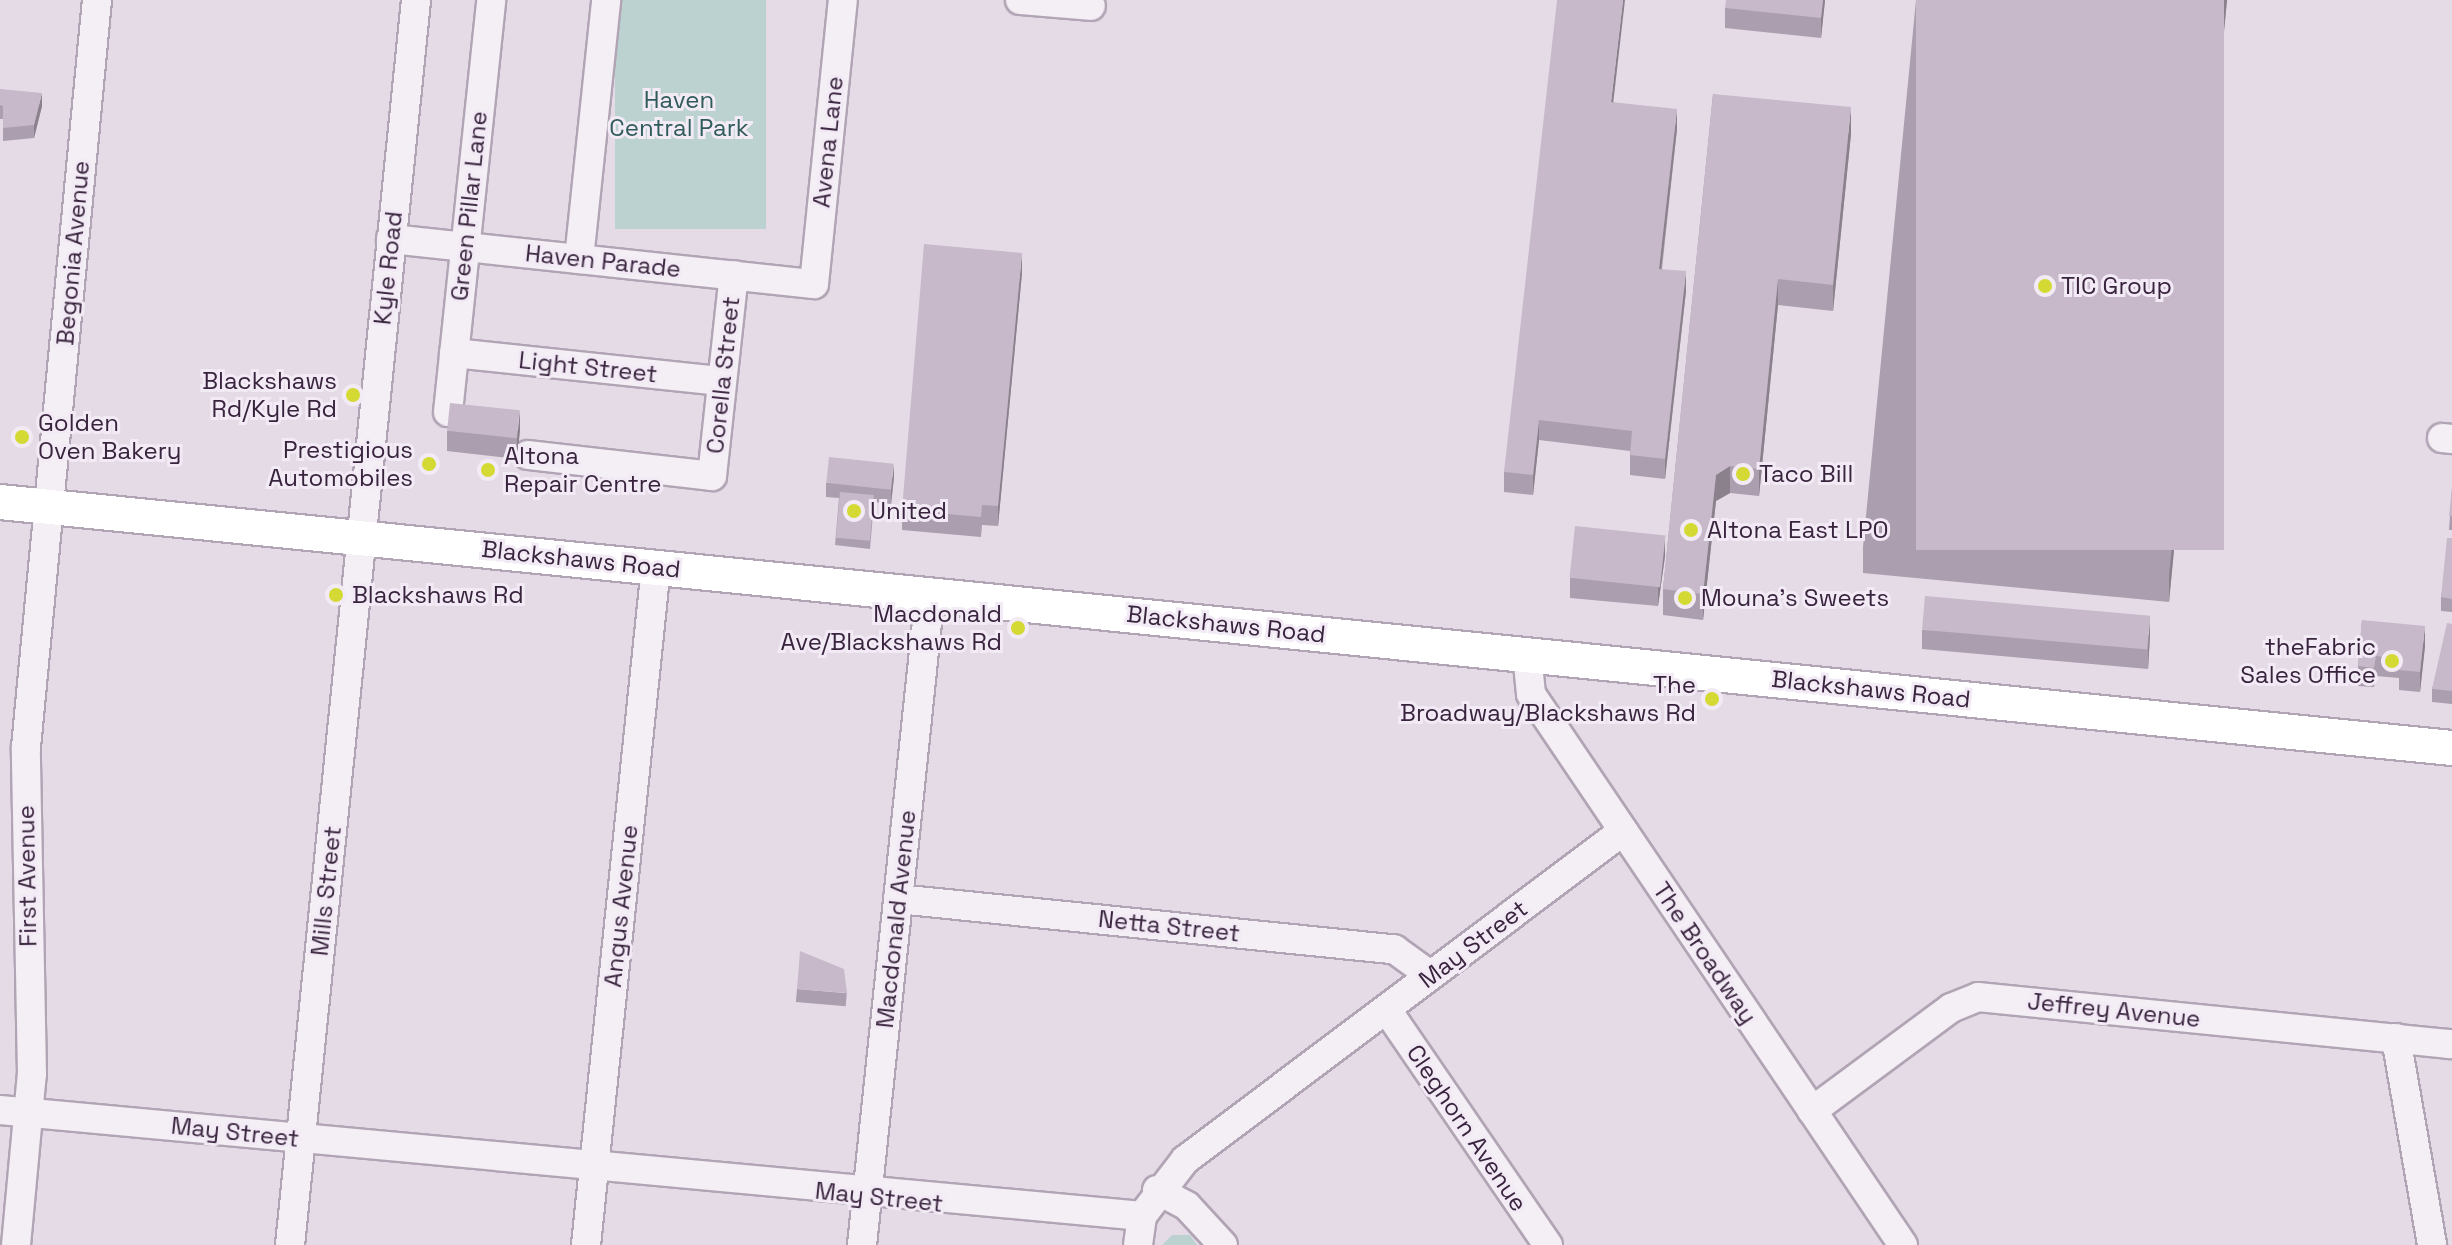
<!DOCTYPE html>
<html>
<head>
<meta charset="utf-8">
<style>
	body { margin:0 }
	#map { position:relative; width:2452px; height:1245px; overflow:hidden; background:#e5dbe7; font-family:"Space Grotesk",sans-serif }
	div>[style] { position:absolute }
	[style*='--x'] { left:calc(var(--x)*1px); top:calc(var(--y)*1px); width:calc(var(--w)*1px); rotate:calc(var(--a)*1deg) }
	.green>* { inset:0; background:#bbd2d0; transform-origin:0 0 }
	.roads { filter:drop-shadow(2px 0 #b1a4b4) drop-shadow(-2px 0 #b1a4b4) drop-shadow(0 2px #b1a4b4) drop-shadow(0 -2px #b1a4b4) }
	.minor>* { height:28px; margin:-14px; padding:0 14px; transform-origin:14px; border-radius:14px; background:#f4eef5 }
	.major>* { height:34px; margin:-17px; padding:0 17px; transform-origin:17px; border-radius:17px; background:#fff }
	.wall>* { inset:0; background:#ab9eae; transform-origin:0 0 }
	.shaded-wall>* { inset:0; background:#8b818d }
	.building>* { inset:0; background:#c7b8ca; transform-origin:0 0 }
	.dots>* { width:22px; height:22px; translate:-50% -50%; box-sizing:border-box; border:4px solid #f2eaf5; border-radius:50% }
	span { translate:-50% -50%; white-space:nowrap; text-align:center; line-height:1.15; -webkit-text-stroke:6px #f2eaf5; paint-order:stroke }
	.park-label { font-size:24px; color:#305b5b }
	.street-label { font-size:24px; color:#39243e }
	.poi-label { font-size:24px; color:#39243e }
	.left { translate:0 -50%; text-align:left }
	.right { translate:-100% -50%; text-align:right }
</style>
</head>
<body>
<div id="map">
	<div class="green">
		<div style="left:615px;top:0;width:151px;height:229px"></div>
		<div style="clip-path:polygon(1172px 1235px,1190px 1235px,1197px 1245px,1162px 1245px)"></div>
	</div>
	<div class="roads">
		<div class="minor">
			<div style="--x:1020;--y:0;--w:71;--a:4.8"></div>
			<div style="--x:391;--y:239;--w:425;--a:6.1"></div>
			<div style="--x:814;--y:284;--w:285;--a:-84.2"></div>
			<div style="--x:579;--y:259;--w:260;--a:-84"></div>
			<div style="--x:454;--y:353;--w:269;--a:6"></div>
			<div style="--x:448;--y:412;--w:414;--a:-84"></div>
			<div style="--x:2442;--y:438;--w:10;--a:6"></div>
			<div style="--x:528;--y:455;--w:185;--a:6.5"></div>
			<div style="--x:712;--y:476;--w:202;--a:-83.8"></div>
			<div style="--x:1527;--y:654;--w:40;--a:84.3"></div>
			<div style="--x:1531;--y:694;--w:665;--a:55.98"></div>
			<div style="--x:898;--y:899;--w:499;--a:5.8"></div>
			<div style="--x:1394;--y:949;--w:44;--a:35.8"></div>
			<div style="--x:1387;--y:1010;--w:285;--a:55.6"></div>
			<div style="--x:2396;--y:1038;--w:210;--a:80.1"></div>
			<div style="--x:0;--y:1110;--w:1147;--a:5.3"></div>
			<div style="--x:1142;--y:1216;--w:71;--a:-52.5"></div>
			<div style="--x:1185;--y:1160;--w:548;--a:-36.91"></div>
			<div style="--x:1812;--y:1111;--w:173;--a:-36.5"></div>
			<div style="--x:1951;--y:1008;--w:29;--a:-22"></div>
			<div style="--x:1978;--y:997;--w:476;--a:5.7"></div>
			<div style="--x:1157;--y:1190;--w:34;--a:28"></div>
			<div style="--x:1187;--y:1206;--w:53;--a:47.3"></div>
			<div style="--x:16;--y:1245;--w:172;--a:-84.7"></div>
			<div style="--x:32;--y:1074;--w:327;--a:-91.1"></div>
			<div style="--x:26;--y:747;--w:750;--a:-84.57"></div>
			<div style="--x:290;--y:1245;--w:1251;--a:-84.22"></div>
			<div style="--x:586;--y:1245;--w:683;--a:-84.11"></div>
			<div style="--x:862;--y:1245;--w:655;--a:-84.04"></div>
			<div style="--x:1138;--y:1245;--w:29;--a:-82"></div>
		</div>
		<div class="major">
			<div style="--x:0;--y:502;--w:2464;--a:5.73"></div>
		</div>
	</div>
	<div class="wall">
		<div style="clip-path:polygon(1825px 0,1821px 38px,1725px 28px,1725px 8px)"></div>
		<div style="clip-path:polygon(1916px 0,2227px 0,2169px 602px,1863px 573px,1863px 547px)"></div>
		<div style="clip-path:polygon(0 89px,42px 106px,34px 138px,3px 141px,3px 119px,0 119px)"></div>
		<div style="clip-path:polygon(1713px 94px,1851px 134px,1833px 311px,1778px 305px,1759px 496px,1730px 493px,1716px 501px,1703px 620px,1663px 615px,1663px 589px)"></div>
		<div style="clip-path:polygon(1613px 102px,1677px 129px,1662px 269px,1686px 291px,1665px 479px,1630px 475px,1630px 451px,1539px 440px,1533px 495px,1504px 492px,1504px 472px)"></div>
		<div style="clip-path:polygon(1022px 273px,998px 526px,982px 525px,981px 537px,902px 530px,902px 510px)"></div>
		<div style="clip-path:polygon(520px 430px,517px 459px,447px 451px,447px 431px)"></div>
		<div style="clip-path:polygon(894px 477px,891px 504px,874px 502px,870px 549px,835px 545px,839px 498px,826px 497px,826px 483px)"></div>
		<div style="clip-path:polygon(2452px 488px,2452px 530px,2449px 530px)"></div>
		<div style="clip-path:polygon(2452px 538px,2452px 612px,2441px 611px,2441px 597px)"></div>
		<div style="clip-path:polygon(1665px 556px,1658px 606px,1570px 598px,1570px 578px)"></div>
		<div style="clip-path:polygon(2362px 620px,2425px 646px,2420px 692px,2399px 690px,2399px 678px,2376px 676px,2374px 687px,2358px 686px,2358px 666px)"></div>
		<div style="clip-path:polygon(2452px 624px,2452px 704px,2432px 702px,2432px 689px)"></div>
		<div style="clip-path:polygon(1922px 630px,2150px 635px,2148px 669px,1922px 649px)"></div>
		<div style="left:797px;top:989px;width:50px;height:13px;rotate:5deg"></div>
	</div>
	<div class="shaded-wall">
		<div style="clip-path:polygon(1623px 0,1625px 0,1611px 122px,1611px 102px)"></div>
		<div style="clip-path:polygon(1823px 0,1825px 0,1821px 38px,1821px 18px)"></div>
		<div style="clip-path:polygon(2224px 0,2227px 0,2169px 602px,2169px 576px)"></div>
		<div style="clip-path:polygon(42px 93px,42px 106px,34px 138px,34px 125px)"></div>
		<div style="clip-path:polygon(1851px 107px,1851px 134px,1833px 311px,1833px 285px)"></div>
		<div style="clip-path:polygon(1677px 109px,1677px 129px,1659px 288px,1659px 269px)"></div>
		<div style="clip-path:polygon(1022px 253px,1022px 273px,998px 526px,998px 506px)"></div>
		<div style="clip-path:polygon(1686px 271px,1686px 291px,1665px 479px,1665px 459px)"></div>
		<div style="clip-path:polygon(1778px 279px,1778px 305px,1759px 496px,1759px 469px)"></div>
		<div style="clip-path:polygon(520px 410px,520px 430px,517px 459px,517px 439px)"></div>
		<div style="clip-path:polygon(1539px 420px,1539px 440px,1533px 495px,1533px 475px)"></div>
		<div style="clip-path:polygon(894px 464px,894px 477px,891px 504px,891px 491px)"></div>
		<div style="clip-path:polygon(1730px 466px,1730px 493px,1716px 501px,1703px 620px,1703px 594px,1716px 475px)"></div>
		<div style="clip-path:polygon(1665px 536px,1665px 556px,1658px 606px,1658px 586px)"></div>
		<div style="clip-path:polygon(2150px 615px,2150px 635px,2148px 669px,2148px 649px)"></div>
		<div style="clip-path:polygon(2425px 626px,2425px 646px,2420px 692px,2420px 672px)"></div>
	</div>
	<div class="building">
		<div style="clip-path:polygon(1557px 0,1623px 0,1611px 102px,1677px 109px,1659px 269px,1686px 271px,1665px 459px,1630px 455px,1632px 431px,1539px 420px,1533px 475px,1504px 472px)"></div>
		<div style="clip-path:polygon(1726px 0,1823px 0,1821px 18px,1725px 8px)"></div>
		<div style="left:1916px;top:0;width:308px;height:550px"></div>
		<div style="clip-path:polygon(0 89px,42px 93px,34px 125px,3px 128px,3px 106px,0 105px)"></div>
		<div style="clip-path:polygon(1713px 94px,1851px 107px,1833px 285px,1778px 279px,1759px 469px,1730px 466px,1716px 475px,1703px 594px,1663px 589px)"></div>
		<div style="clip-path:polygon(924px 244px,1022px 253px,998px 506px,982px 505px,981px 517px,902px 510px)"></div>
		<div style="left:450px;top:403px;width:70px;height:28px;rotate:6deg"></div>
		<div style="left:829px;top:457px;width:65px;height:26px;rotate:6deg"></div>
		<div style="clip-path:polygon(2452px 488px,2452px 516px,2449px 516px)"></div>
		<div style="left:840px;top:492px;width:34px;height:46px;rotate:5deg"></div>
		<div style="left:1575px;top:526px;width:91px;height:52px;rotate:6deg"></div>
		<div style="clip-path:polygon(2447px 538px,2452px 538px,2452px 599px,2441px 597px)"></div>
		<div style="left:1925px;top:596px;width:226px;height:34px;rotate:5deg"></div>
		<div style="clip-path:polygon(2362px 620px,2425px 626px,2420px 672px,2399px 670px,2400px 659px,2376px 656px,2374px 668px,2358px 666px)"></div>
		<div style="clip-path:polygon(2447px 623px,2452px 624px,2452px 691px,2432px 689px)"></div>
		<div style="clip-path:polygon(800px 951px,844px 969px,847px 993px,797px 989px)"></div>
	</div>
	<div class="dots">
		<div style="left:2045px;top:286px;background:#d4d933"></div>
		<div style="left:353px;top:395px;background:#d4d933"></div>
		<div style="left:22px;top:437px;background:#d4d933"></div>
		<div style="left:429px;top:464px;background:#d4d933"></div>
		<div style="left:488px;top:470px;background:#d4d933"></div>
		<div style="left:1743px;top:474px;background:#d4d933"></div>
		<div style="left:854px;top:511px;background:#d4d933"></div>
		<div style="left:1691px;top:530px;background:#d4d933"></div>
		<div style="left:336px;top:595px;background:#d4d933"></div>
		<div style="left:1685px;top:598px;background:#d4d933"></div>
		<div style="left:1018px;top:628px;background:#d4d933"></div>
		<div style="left:2392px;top:661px;background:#d4d933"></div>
		<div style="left:1712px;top:699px;background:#d4d933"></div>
	</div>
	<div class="park-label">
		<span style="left:679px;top:114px">Haven<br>Central Park</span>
	</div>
	<div class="street-label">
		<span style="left:828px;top:142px;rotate:-84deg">Avena Lane</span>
		<span style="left:469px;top:206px;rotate:-84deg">Green Pillar Lane</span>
		<span style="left:73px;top:253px;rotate:-85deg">Begonia Avenue</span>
		<span style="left:603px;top:261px;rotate:6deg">Haven Parade</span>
		<span style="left:388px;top:268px;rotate:-84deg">Kyle Road</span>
		<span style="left:588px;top:367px;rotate:6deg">Light Street</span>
		<span style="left:723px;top:375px;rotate:-84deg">Corella Street</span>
		<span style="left:581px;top:559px;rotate:6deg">Blackshaws Road</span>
		<span style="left:1226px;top:624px;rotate:6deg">Blackshaws Road</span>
		<span style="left:1871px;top:689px;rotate:6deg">Blackshaws Road</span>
		<span style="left:27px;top:876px;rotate:-91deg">First Avenue</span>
		<span style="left:326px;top:891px;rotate:-84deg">Mills Street</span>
		<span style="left:621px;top:906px;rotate:-84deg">Angus Avenue</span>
		<span style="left:896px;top:919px;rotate:-84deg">Macdonald Avenue</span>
		<span style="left:1169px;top:926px;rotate:6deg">Netta Street</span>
		<span style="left:1473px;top:944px;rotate:-37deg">May Street</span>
		<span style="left:1705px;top:953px;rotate:56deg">The Broadway</span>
		<span style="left:2114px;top:1010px;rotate:6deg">Jeffrey Avenue</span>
		<span style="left:1467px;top:1128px;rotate:56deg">Cleghorn Avenue</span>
		<span style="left:235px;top:1132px;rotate:6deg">May Street</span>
		<span style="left:879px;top:1197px;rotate:6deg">May Street</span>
	</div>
	<div class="poi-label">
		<span class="left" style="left:2061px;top:286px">TIC Group</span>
		<span class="right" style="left:337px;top:395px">Blackshaws<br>Rd/Kyle Rd</span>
		<span class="left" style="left:38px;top:437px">Golden<br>Oven Bakery</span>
		<span class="right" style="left:413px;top:464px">Prestigious<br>Automobiles</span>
		<span class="left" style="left:504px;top:470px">Altona<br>Repair Centre</span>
		<span class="left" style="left:1759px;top:474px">Taco Bill</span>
		<span class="left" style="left:870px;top:511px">United</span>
		<span class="left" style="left:1707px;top:530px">Altona East LPO</span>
		<span class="left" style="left:352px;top:595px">Blackshaws Rd</span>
		<span class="left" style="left:1701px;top:598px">Mouna’s Sweets</span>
		<span class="right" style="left:1002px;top:628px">Macdonald<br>Ave/Blackshaws Rd</span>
		<span class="right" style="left:2376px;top:661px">theFabric<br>Sales Office</span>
		<span class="right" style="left:1696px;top:699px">The<br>Broadway/Blackshaws Rd</span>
	</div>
</div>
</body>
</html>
